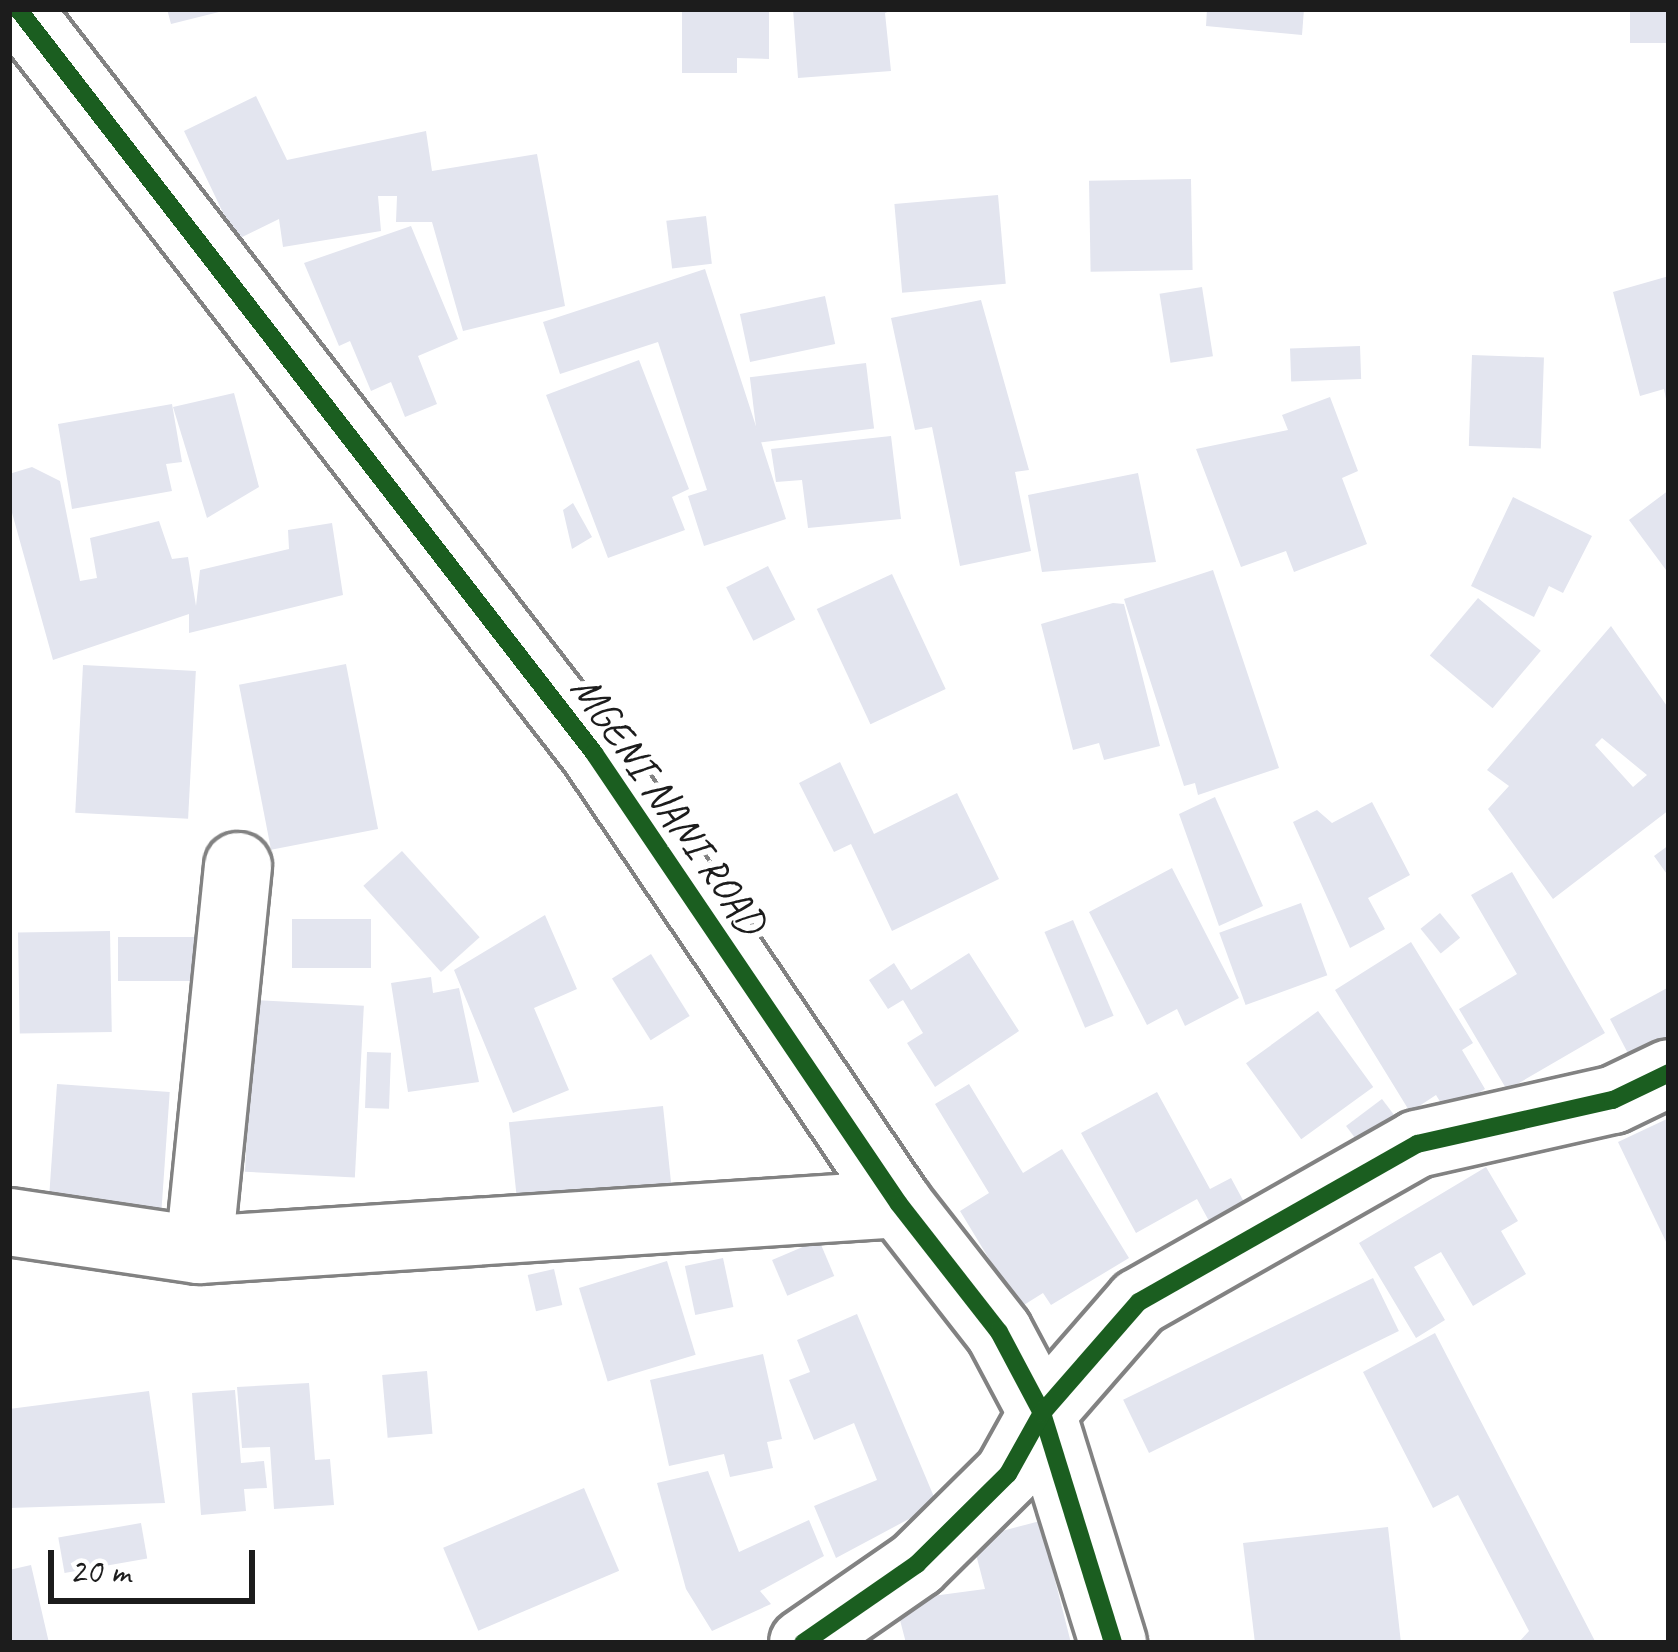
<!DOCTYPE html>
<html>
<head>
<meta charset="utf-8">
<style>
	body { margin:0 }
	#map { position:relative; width:1678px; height:1652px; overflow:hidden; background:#fff; font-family:Caveat,sans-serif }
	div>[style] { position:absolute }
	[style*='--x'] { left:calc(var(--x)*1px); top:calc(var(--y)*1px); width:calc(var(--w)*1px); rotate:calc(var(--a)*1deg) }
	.building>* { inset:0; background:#e3e5ef; transform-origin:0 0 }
	.roads { filter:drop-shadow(3px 0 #828282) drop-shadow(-3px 0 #828282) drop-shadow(0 3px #828282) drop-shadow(0 -3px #828282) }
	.street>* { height:66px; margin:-33px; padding:0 33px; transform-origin:33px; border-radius:33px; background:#fff }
	.secondary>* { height:66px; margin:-33px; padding:0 33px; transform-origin:33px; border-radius:33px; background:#fff }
	.cycleway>* { height:18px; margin:-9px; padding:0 9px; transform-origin:9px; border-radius:9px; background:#1b5e20 }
	span { translate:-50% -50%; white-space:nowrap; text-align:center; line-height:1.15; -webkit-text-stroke:12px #fff; paint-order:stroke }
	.street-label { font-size:42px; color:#1c1c1c }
	.frame { position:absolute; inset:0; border:12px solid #1c1c1c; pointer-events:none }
	.scale { position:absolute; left:48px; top:1550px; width:207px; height:54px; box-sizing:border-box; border:6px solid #1c1c1c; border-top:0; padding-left:15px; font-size:36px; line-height:42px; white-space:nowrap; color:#1c1c1c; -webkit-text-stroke:9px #fff; paint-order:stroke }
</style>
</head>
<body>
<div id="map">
	<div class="building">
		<div style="clip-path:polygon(167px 9px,223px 9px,223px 11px,171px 24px)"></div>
		<div style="clip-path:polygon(682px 9px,769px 9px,769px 59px,737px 58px,737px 73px,682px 73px)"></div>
		<div style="clip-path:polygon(793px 9px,895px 9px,885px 13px,891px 71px,798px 78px)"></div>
		<div style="clip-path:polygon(1207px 9px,1304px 9px,1302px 35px,1206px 26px)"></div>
		<div style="left:1630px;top:9px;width:39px;height:34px"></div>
		<div style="clip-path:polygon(256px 96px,287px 160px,426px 131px,432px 171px,537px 154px,565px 306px,463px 331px,432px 222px,396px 222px,397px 196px,378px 196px,381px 231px,283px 247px,279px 219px,236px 240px,184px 131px)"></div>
		<div style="left:1191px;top:179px;width:91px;height:102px;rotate:89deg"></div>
		<div style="left:998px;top:195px;width:89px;height:104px;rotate:85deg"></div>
		<div style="left:706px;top:216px;width:48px;height:40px;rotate:83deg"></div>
		<div style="clip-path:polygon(411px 226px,458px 339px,418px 356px,437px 404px,405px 417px,391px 382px,371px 391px,350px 341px,339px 346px,304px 263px)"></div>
		<div style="clip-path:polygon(705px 269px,786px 519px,704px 546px,688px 496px,707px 490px,658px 342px,560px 374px,543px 322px)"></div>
		<div style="clip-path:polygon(1669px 276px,1669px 404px,1667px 404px,1664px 389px,1640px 396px,1613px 292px)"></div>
		<div style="left:1202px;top:287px;width:70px;height:43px;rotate:81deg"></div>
		<div style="left:825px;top:296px;width:49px;height:87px;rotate:78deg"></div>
		<div style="clip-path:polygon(981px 300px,1029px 470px,1015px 472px,1031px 551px,960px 566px,932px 427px,915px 430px,891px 318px)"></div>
		<div style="left:1360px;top:346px;width:33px;height:70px;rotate:88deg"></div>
		<div style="left:1472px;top:355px;width:72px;height:91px;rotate:2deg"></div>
		<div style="clip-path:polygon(639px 360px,689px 489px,672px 497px,685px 530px,608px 558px,546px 395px)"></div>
		<div style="left:866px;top:363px;width:66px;height:117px;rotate:83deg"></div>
		<div style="clip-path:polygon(234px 393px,259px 487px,207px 518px,173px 407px)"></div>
		<div style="clip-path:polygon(1330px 397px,1358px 471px,1342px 478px,1367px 544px,1294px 572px,1286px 551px,1241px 567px,1196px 449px,1288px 430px,1282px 415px)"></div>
		<div style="clip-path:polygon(172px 404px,182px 462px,166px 464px,172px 491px,72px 509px,58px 424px)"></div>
		<div style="clip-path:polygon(891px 436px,901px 519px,808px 528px,802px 480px,776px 482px,771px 449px)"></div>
		<div style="clip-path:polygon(32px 467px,60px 481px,80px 581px,97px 578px,90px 538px,159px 521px,172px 559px,188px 557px,196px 606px,200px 570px,289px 549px,288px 530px,332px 523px,343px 595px,189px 633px,189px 614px,53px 660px,9px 502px,9px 474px)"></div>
		<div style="clip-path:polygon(1138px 473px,1156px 562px,1042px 572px,1028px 495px)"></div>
		<div style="clip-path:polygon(1669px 490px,1669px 574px,1629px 520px)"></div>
		<div style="clip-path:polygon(1513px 497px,1592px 536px,1563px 593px,1549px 586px,1534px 617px,1471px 586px)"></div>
		<div style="clip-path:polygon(573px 503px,592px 537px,572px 549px,563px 510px)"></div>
		<div style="left:768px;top:566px;width:60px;height:47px;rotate:63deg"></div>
		<div style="clip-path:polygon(1213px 570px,1279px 768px,1198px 795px,1195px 783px,1184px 786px,1124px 599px)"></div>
		<div style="left:892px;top:574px;width:127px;height:83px;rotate:65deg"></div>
		<div style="left:1478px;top:598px;width:82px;height:75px;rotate:40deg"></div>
		<div style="clip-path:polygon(1113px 603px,1124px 604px,1160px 746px,1104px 760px,1099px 743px,1073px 750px,1041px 624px)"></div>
		<div style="clip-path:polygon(evenodd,1611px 626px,1669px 709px,1669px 810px,1553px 899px,1488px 809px,1509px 786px,1487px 770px,1611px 626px,1602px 738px,1647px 775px,1633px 787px,1595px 745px,1602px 738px)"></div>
		<div style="left:346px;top:664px;width:168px;height:109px;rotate:79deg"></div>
		<div style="left:83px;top:665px;width:113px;height:148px;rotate:3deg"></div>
		<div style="clip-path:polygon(840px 762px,874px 834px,957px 793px,999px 879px,892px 931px,851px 844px,834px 852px,799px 783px)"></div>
		<div style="clip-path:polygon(1215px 797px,1263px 906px,1219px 926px,1179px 814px)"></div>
		<div style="clip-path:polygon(1372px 802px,1410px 875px,1368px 898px,1385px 929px,1350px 948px,1293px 822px,1317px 810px,1332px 823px)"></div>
		<div style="clip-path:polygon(1669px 845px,1669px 877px,1654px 856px)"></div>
		<div style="left:402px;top:851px;width:116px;height:52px;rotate:48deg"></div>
		<div style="clip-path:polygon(1172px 868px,1239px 998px,1185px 1026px,1177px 1009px,1147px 1025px,1089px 912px)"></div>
		<div style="clip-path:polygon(1512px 872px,1605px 1033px,1507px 1090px,1459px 1009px,1517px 974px,1471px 895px)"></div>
		<div style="left:1301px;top:903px;width:77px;height:87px;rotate:70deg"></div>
		<div style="left:1440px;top:913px;width:32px;height:25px;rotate:51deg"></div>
		<div style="clip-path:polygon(545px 915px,577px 989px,534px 1008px,569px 1090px,513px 1113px,454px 970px)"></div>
		<div style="left:371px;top:919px;width:49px;height:79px;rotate:90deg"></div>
		<div style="left:1073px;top:920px;width:104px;height:31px;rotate:67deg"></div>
		<div style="left:110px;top:931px;width:101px;height:92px;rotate:89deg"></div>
		<div style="left:118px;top:937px;width:98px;height:44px"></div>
		<div style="clip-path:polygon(1411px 942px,1473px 1043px,1462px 1050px,1485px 1089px,1447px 1113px,1436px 1095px,1410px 1112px,1335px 990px)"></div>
		<div style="clip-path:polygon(969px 953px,1019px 1031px,935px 1087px,907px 1043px,923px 1033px,903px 1000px,888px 1009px,869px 980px,894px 963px,911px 990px)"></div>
		<div style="left:651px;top:954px;width:73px;height:46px;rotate:58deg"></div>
		<div style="clip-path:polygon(431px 977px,433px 993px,459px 988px,479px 1082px,408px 1092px,391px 983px)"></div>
		<div style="clip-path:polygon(1669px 987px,1669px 1045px,1633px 1063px,1610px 1019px)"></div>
		<div style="left:254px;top:1000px;width:110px;height:172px;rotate:3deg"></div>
		<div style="left:1318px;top:1011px;width:94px;height:89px;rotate:54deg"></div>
		<div style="left:367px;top:1052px;width:24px;height:56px;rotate:2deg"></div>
		<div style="left:57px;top:1084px;width:113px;height:125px;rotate:4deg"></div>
		<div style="clip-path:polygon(969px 1084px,1023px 1173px,1062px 1149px,1129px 1258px,1051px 1305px,1043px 1293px,1019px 1308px,960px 1211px,989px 1193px,935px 1104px)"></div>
		<div style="clip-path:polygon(1157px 1092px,1210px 1189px,1231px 1178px,1250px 1213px,1215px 1232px,1197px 1199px,1136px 1233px,1081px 1133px)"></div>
		<div style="left:1382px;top:1099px;width:38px;height:45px;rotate:53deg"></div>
		<div style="left:663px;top:1106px;width:99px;height:155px;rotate:84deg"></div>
		<div style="clip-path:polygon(1669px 1118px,1669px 1248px,1618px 1142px)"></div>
		<div style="clip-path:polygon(1486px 1167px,1518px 1221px,1501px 1231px,1526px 1274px,1473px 1306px,1441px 1252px,1414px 1267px,1445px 1320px,1416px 1338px,1359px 1243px)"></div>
		<div style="left:819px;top:1240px;width:39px;height:51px;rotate:67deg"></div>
		<div style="left:723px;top:1258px;width:50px;height:39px;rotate:78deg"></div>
		<div style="left:667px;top:1261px;width:98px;height:92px;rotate:73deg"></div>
		<div style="left:554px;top:1269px;width:37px;height:27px;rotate:77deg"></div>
		<div style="left:1373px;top:1278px;width:59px;height:278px;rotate:64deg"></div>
		<div style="clip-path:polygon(857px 1314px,937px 1504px,836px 1558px,814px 1506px,877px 1480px,854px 1423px,814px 1440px,789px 1380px,810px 1372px,797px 1340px)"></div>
		<div style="clip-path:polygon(1435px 1333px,1596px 1643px,1518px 1643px,1529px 1631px,1458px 1495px,1433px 1508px,1363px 1372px)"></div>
		<div style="clip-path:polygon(763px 1354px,782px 1439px,767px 1442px,773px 1468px,730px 1477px,724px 1454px,669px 1466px,650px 1380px)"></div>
		<div style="left:427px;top:1371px;width:63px;height:45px;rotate:85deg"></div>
		<div style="clip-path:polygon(309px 1383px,315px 1460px,330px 1459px,334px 1505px,274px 1509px,270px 1447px,242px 1448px,237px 1387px)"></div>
		<div style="clip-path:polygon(235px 1390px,241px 1463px,264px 1461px,267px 1488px,244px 1489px,246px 1511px,201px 1515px,192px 1393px)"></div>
		<div style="clip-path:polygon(149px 1391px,165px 1503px,9px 1508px,9px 1409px)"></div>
		<div style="clip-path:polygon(708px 1471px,739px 1552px,809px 1520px,824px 1556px,760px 1591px,771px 1604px,712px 1631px,686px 1589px,657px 1483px)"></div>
		<div style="left:584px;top:1488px;width:90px;height:153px;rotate:67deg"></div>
		<div style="clip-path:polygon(1040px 1521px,1071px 1643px,906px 1643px,895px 1601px,985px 1589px,972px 1539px)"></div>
		<div style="left:141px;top:1523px;width:36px;height:84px;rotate:80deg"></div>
		<div style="clip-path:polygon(1388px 1527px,1401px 1643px,1255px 1643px,1243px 1543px)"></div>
		<div style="clip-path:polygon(31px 1565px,49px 1643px,9px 1643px,9px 1570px)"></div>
	</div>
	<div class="roads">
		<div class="street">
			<div style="--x:9;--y:1222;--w:192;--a:8.4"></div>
			<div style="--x:199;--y:1250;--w:702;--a:-3.76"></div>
			<div style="--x:199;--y:1250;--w:386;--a:-84.2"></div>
			<div style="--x:803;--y:1643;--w:139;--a:-34.7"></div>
			<div style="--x:917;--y:1564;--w:128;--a:-44.7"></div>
			<div style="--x:1008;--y:1474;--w:70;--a:-60.9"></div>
			<div style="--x:1042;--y:1413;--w:147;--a:-48.9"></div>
			<div style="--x:1139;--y:1302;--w:320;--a:-29.6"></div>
			<div style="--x:1417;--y:1144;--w:201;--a:-12.7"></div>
			<div style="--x:1613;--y:1100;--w:62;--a:-25.7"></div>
		</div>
		<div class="secondary">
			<div style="--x:18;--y:9;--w:941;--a:52.25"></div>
			<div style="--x:594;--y:753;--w:544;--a:55.93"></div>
			<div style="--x:899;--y:1204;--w:162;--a:52"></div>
			<div style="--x:999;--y:1332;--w:92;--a:62"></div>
			<div style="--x:1042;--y:1413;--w:241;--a:72.8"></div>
		</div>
	</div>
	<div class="cycleway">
		<div style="--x:18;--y:9;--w:941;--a:52.25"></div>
		<div style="--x:594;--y:753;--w:544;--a:55.93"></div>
		<div style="--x:899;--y:1204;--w:162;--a:52"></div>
		<div style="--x:999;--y:1332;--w:92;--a:62"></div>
		<div style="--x:1042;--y:1413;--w:241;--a:72.8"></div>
		<div style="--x:803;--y:1643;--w:139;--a:-34.7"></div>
		<div style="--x:917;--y:1564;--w:128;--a:-44.7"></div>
		<div style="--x:1008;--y:1474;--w:70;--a:-60.9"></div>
		<div style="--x:1042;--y:1413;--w:147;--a:-48.9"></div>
		<div style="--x:1139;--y:1302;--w:320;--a:-29.6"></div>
		<div style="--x:1417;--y:1144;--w:201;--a:-12.7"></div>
		<div style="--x:1613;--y:1100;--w:62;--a:-25.7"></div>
	</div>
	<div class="street-label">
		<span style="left:668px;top:805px;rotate:55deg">MGENI NANI ROAD</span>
	</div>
	<div class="frame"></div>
	<div class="scale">20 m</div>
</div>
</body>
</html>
